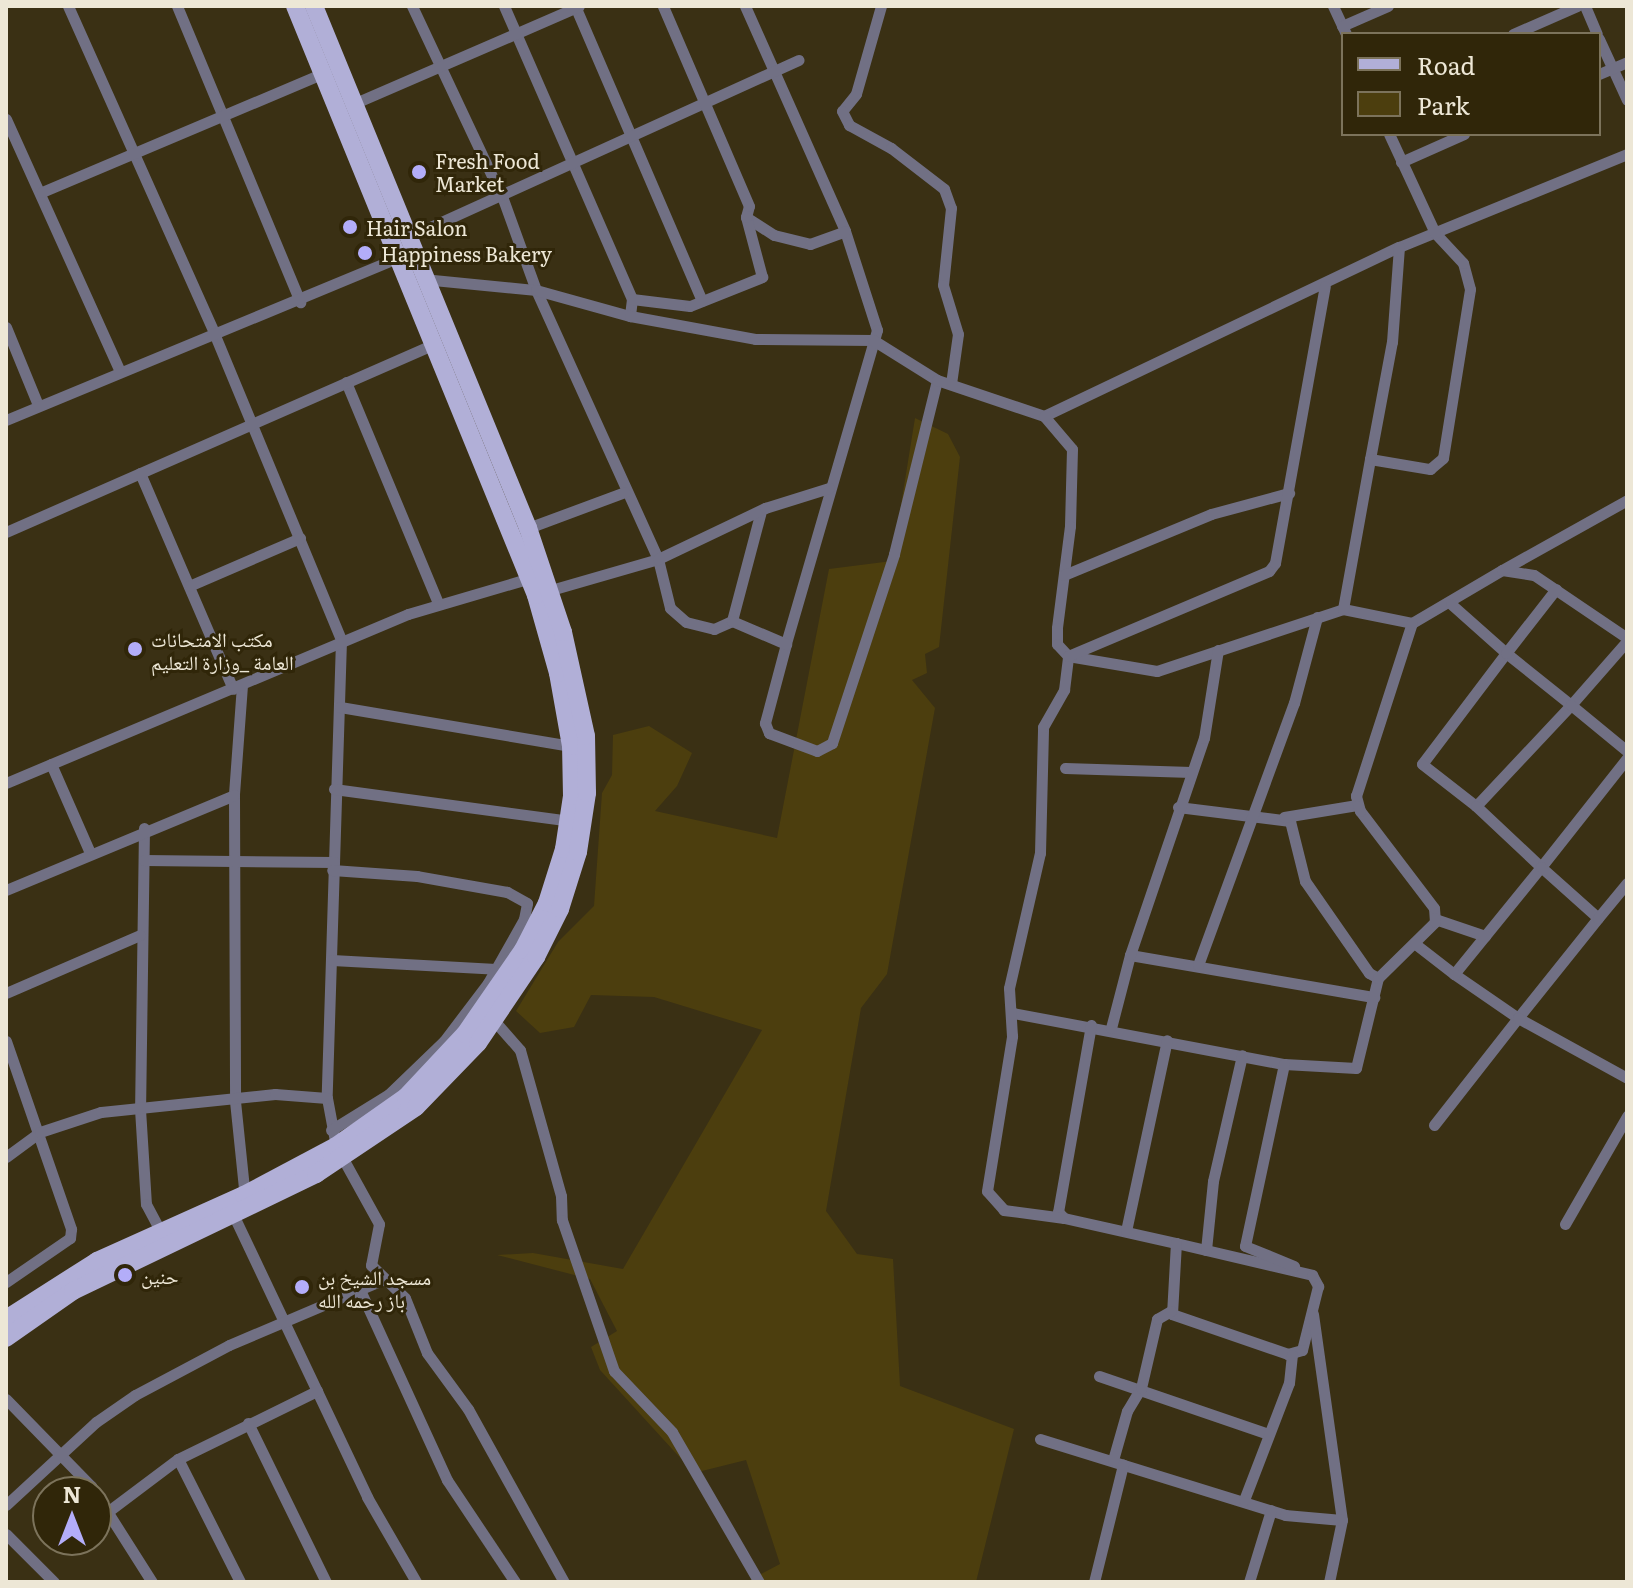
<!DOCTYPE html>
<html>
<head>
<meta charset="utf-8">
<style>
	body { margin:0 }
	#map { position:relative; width:1633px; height:1588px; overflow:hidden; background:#3a3014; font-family:Literata,"Noto Naskh Arabic",serif }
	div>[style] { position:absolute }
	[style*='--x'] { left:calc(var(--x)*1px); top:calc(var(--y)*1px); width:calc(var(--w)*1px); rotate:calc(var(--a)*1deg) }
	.green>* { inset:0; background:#4c3e0e }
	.street>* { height:11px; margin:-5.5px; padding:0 5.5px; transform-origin:5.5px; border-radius:5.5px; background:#717084 }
	.primary>* { height:18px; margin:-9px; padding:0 9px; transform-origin:9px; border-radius:9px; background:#b1afd7 }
	.dots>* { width:22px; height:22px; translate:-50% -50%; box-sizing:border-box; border:4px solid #302609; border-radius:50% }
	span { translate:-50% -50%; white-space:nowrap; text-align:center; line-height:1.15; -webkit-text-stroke:6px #302609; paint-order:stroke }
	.poi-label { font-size:20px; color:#ede7d6 }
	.left { translate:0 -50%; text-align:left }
	.frame { position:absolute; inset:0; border:8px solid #ede7d6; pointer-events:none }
	.legend { position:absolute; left:1341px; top:32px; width:260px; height:104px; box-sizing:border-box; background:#302609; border:2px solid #7c735b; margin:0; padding:10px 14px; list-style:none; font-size:24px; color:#ede7d6 }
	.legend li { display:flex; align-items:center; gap:16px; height:40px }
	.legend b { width:40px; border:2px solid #7c735b }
	.north { position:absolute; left:32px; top:1476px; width:80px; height:80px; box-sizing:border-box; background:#302609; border:2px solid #7c735b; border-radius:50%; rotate:0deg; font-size:22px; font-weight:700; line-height:32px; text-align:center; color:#ede7d6 }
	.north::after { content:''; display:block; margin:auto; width:28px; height:36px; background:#b3adf9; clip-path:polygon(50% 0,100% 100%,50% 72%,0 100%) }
</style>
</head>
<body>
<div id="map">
	<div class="green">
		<div style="clip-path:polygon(915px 418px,948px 434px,960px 457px,939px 647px,925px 654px,927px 673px,912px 680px,935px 708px,887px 974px,861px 1008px,826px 1211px,857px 1254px,893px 1259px,900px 1386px,1014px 1429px,976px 1582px,746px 1582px,780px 1564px,746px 1460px,694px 1473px,600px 1370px,591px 1347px,617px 1331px,590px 1279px,497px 1255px,533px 1253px,623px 1269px,762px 1030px,654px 997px,591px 995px,574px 1027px,540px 1033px,516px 1011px,558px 942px,594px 906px,602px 793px,612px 775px,613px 735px,649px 726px,692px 753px,677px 786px,655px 811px,777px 838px,829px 569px,892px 561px)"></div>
	</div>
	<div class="street">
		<div style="--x:68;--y:6;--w:358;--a:65.9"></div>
		<div style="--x:214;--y:333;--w:332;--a:67.5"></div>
		<div style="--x:341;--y:640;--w:458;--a:91.8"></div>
		<div style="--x:327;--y:1098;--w:49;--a:79.4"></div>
		<div style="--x:336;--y:1146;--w:89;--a:61.1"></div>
		<div style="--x:379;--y:1224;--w:42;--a:101"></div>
		<div style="--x:371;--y:1265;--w:47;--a:44.1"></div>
		<div style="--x:405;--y:1298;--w:59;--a:68.2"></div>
		<div style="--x:427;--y:1353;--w:69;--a:53.8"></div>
		<div style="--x:468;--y:1409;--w:198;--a:61"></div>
		<div style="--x:177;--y:6;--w:321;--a:67.4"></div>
		<div style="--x:412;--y:6;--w:213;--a:64.8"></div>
		<div style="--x:503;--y:199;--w:97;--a:70.1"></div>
		<div style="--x:536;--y:290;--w:295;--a:65.6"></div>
		<div style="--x:658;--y:559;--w:50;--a:76.2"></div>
		<div style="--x:670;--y:608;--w:21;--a:41"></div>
		<div style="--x:686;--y:622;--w:29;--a:14"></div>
		<div style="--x:714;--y:629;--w:20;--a:-24"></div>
		<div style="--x:504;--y:6;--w:320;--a:66.4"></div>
		<div style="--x:632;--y:299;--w:17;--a:97"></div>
		<div style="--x:575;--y:6;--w:321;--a:66.7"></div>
		<div style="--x:745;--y:6;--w:246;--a:66"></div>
		<div style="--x:845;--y:231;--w:104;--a:72.1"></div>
		<div style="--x:877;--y:330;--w:327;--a:106.2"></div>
		<div style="--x:786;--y:644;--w:82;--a:104.9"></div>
		<div style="--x:765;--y:723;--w:11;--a:68"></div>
		<div style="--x:769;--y:733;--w:51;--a:20.6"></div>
		<div style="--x:817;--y:751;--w:17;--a:-28"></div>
		<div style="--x:832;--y:743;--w:199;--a:-71.8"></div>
		<div style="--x:894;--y:554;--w:179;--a:-76.1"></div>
		<div style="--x:881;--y:6;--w:91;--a:105.9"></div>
		<div style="--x:856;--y:94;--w:22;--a:129"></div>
		<div style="--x:842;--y:111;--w:16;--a:63"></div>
		<div style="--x:849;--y:125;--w:48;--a:28.7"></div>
		<div style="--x:891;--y:148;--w:67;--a:37.7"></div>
		<div style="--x:944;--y:189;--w:20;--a:70"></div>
		<div style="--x:951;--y:208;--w:77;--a:95.9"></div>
		<div style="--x:943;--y:285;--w:51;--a:73"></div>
		<div style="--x:958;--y:334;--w:50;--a:98"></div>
		<div style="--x:1333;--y:6;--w:31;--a:65"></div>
		<div style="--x:1585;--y:6;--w:30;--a:67"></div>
		<div style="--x:1342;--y:26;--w:50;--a:-23.5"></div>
		<div style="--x:1513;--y:34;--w:70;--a:-23.6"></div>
		<div style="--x:1599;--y:39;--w:67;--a:65.3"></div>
		<div style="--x:1599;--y:74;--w:30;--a:-23"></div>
		<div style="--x:353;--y:104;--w:246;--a:-23.4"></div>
		<div style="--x:6;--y:119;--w:277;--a:65.7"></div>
		<div style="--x:1401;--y:162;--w:69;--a:-24"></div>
		<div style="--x:42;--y:192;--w:308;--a:-22.9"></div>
		<div style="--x:746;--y:217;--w:33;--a:33"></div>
		<div style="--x:774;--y:235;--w:37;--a:14"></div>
		<div style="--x:810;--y:244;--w:37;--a:-20"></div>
		<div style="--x:406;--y:238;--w:431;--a:-24.4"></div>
		<div style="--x:423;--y:279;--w:114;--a:5.6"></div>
		<div style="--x:536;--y:290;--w:98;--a:15.5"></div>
		<div style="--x:630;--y:316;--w:127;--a:10.4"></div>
		<div style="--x:755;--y:339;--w:118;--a:0.5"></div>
		<div style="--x:873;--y:340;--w:75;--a:32"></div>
		<div style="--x:937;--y:380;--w:113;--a:18.6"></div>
		<div style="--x:1044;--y:416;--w:43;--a:49.7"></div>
		<div style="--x:1072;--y:449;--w:77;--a:91.5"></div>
		<div style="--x:1070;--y:526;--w:103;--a:97.3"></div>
		<div style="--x:1057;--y:628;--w:16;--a:90"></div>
		<div style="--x:1057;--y:644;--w:16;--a:47"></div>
		<div style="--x:1068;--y:656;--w:90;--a:9.6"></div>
		<div style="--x:1157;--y:671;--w:196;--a:-18.4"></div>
		<div style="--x:1343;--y:609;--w:70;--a:11.5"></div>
		<div style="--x:1412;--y:623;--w:104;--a:-30.5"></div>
		<div style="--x:1502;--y:570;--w:32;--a:9"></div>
		<div style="--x:1534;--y:575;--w:112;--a:34.1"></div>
		<div style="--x:632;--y:299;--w:58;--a:6.9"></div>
		<div style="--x:690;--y:306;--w:78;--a:-21.9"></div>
		<div style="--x:762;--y:277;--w:62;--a:-104.9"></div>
		<div style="--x:746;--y:217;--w:11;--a:-75"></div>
		<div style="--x:749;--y:206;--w:218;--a:-113.3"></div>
		<div style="--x:6;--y:327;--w:84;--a:67.7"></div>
		<div style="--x:346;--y:382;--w:239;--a:67.4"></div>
		<div style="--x:1044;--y:416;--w:393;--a:-25.5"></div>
		<div style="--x:1399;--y:247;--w:246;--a:-22.2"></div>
		<div style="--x:6;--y:420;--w:426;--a:-22.5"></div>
		<div style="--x:1370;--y:459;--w:119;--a:-79.4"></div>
		<div style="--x:1392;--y:342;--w:95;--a:-85.8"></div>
		<div style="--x:140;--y:473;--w:235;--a:66.7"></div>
		<div style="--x:761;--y:511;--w:114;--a:104.8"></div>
		<div style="--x:732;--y:621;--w:59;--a:23.1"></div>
		<div style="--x:528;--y:528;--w:103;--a:-20.4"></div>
		<div style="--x:6;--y:532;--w:468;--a:-23.7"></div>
		<div style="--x:1502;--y:570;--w:143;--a:-29.2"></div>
		<div style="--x:1064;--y:575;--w:159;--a:-22.5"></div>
		<div style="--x:1211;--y:514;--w:81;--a:-15.1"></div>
		<div style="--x:189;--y:586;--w:121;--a:-23.4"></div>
		<div style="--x:544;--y:592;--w:119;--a:-16.1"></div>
		<div style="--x:658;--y:559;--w:119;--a:-25.5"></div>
		<div style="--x:765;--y:508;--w:67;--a:-17.4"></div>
		<div style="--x:1451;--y:604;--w:74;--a:41.7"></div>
		<div style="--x:1506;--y:653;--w:139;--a:127.1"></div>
		<div style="--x:1422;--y:764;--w:68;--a:37.9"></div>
		<div style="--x:1476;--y:806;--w:139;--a:-46.8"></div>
		<div style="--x:1571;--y:705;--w:83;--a:-141.3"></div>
		<div style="--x:1506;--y:653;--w:81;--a:-52"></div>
		<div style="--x:1343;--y:609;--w:152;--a:-79.8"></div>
		<div style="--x:1370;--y:459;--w:61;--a:9.5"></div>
		<div style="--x:1430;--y:469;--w:17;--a:-40"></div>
		<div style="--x:1443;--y:458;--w:171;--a:-80.9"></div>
		<div style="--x:1470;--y:289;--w:27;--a:-105"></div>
		<div style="--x:1463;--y:263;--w:41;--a:-133"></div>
		<div style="--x:1435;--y:233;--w:109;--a:-114.9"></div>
		<div style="--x:1627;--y:641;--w:85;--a:131.2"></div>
		<div style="--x:1571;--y:705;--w:72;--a:39.4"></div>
		<div style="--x:242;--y:685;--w:110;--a:94.2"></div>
		<div style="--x:234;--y:795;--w:306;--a:89.8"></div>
		<div style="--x:235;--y:1101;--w:98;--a:84.1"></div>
		<div style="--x:340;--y:707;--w:234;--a:9.6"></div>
		<div style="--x:51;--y:764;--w:97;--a:66.3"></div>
		<div style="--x:1065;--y:768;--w:126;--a:1.8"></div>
		<div style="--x:6;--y:783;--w:436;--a:-22.8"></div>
		<div style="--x:408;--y:614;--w:127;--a:-16.4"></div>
		<div style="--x:334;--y:789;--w:240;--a:7.7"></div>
		<div style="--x:1476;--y:806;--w:89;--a:43.2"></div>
		<div style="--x:1541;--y:867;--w:139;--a:-51.7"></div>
		<div style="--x:1178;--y:807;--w:113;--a:7.1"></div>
		<div style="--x:1290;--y:821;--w:62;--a:76"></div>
		<div style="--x:1305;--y:881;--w:112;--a:55.2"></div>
		<div style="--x:1369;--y:973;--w:10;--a:29"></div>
		<div style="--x:1284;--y:817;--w:74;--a:-9.3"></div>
		<div style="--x:144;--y:828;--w:281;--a:90.8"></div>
		<div style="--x:140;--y:1109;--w:95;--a:86.4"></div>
		<div style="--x:146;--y:1204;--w:32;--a:62"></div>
		<div style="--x:144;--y:860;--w:190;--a:0.6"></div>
		<div style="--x:6;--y:890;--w:247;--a:-22.6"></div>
		<div style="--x:1598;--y:918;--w:128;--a:128.7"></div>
		<div style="--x:1518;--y:1018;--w:78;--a:-145.5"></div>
		<div style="--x:1454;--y:974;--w:138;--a:-50.9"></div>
		<div style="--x:1541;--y:867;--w:76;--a:41.8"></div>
		<div style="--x:1598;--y:918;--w:45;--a:-50.4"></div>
		<div style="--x:1435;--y:919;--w:53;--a:18.8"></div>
		<div style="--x:1414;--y:943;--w:51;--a:37.8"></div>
		<div style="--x:1130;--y:955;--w:248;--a:9.8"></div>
		<div style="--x:332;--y:960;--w:164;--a:3.1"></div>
		<div style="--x:1198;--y:965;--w:279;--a:-69.9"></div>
		<div style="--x:1294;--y:703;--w:89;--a:-75"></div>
		<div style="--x:6;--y:993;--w:146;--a:-23.4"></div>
		<div style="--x:1013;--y:1013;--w:276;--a:10.7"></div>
		<div style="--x:1284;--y:1064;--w:72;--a:3.2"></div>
		<div style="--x:1356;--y:1068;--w:93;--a:-76.3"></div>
		<div style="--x:1378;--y:978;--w:80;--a:-44.5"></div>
		<div style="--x:1435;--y:922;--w:14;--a:-94"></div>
		<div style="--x:1434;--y:908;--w:122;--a:-127.3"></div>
		<div style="--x:1360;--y:811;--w:16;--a:-105"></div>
		<div style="--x:1356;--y:796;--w:182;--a:-72.1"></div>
		<div style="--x:491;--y:1017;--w:44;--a:48.7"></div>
		<div style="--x:520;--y:1050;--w:152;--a:74.3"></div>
		<div style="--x:561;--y:1196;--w:24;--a:88"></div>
		<div style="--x:562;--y:1220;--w:160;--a:71"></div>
		<div style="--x:614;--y:1371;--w:84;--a:46.4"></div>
		<div style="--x:672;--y:1432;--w:173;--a:59.9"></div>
		<div style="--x:1091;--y:1025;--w:190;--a:100"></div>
		<div style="--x:1058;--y:1212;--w:8;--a:45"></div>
		<div style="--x:1064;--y:1218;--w:115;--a:12.6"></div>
		<div style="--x:1176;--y:1243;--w:140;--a:13.2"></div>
		<div style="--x:1312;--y:1275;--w:13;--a:61"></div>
		<div style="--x:1318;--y:1286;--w:66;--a:104"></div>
		<div style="--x:1302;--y:1350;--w:15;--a:164"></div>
		<div style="--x:1288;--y:1354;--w:123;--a:-161"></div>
		<div style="--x:1172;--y:1314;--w:71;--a:-86.8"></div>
		<div style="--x:1111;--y:1028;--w:75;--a:-75.4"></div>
		<div style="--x:1130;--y:955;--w:229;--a:-71.2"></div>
		<div style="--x:1204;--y:738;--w:89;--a:-81"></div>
		<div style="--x:6;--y:1041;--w:199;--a:70.9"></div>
		<div style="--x:71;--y:1229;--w:9;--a:96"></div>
		<div style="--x:70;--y:1238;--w:78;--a:145.5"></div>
		<div style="--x:1284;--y:1064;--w:186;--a:102.1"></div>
		<div style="--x:1245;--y:1246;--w:53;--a:22.2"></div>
		<div style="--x:1434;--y:1125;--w:136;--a:-51.9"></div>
		<div style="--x:1518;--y:1018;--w:124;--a:28.8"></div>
		<div style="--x:331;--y:1130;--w:68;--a:-31.8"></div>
		<div style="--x:389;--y:1094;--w:76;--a:-43.9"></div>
		<div style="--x:444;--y:1041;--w:73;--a:-52.8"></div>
		<div style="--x:488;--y:983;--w:73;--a:-60.6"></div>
		<div style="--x:524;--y:919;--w:16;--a:-79"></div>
		<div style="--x:527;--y:903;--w:23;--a:-151"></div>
		<div style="--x:507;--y:892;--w:91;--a:-169.9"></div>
		<div style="--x:417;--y:876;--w:85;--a:-176"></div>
		<div style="--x:6;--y:1157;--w:42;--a:-36.3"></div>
		<div style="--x:40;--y:1132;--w:64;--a:-18.2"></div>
		<div style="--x:101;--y:1112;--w:175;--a:-5.9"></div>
		<div style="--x:275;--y:1094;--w:52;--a:4.4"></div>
		<div style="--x:231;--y:1210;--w:318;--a:64.6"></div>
		<div style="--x:367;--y:1497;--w:98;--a:60"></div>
		<div style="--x:1064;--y:1218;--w:61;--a:-172.4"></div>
		<div style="--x:1004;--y:1210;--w:25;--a:-132"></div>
		<div style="--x:987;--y:1191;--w:157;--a:-80.8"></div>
		<div style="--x:1012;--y:1036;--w:48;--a:-93.6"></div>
		<div style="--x:1009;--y:988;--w:139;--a:-77.1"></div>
		<div style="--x:1040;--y:853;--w:126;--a:-88.6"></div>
		<div style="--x:1043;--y:727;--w:43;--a:-60.4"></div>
		<div style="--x:1064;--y:690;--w:34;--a:-83"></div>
		<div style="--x:1068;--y:656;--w:218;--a:-22.9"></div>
		<div style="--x:1269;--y:571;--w:10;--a:-53"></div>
		<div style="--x:1275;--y:563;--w:281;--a:-79.8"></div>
		<div style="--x:1565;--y:1224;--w:125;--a:-60.1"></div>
		<div style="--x:1126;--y:1231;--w:195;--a:-77.9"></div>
		<div style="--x:1206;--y:1250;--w:69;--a:-84.2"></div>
		<div style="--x:1213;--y:1181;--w:129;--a:-77"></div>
		<div style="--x:360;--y:1290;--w:209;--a:65.4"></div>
		<div style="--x:447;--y:1480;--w:123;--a:56.3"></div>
		<div style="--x:1313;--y:1314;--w:208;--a:82"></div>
		<div style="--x:1342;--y:1520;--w:63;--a:101.8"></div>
		<div style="--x:1099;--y:1376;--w:179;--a:18.9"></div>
		<div style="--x:6;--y:1399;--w:122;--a:45.7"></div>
		<div style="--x:91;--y:1486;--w:114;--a:57.6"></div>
		<div style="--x:248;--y:1423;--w:177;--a:63.9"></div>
		<div style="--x:1040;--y:1439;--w:257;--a:17.2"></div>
		<div style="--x:1285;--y:1515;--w:57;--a:5"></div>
		<div style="--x:178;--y:1459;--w:138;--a:63.2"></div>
		<div style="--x:1113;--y:1460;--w:51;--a:-74.1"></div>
		<div style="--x:1127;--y:1411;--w:27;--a:-59"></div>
		<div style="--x:1141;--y:1388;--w:71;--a:-76.9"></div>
		<div style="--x:1157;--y:1319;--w:16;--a:-30"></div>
		<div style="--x:1244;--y:1500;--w:125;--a:-69"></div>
		<div style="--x:1289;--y:1383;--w:28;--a:-84"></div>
		<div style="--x:6;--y:1505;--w:122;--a:-42.7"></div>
		<div style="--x:96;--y:1422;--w:47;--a:-34.7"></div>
		<div style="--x:135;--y:1395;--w:106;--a:-28"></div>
		<div style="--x:229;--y:1345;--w:166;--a:-23"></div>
		<div style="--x:110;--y:1510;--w:85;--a:-36.9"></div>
		<div style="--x:178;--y:1459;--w:155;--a:-26.1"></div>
		<div style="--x:6;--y:1534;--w:68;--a:45"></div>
		<div style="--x:1094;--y:1582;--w:121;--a:-76.1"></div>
		<div style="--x:1249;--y:1582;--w:75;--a:-73"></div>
	</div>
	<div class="primary">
		<div style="--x:6;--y:1319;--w:108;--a:-32.5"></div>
		<div style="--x:97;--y:1261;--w:161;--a:-24.2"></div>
		<div style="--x:244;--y:1195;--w:104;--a:-28"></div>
		<div style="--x:336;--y:1146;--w:85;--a:-35"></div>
		<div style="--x:406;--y:1097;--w:86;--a:-46.9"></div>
		<div style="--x:465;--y:1034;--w:102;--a:-55.4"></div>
		<div style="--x:523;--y:950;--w:53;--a:-62.9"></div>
		<div style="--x:547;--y:903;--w:57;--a:-72.5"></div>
		<div style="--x:564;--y:849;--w:54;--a:-81.4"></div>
		<div style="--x:572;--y:796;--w:50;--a:-91.1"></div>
		<div style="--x:571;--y:746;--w:74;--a:-100.1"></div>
		<div style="--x:558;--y:673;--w:81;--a:-105.8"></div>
		<div style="--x:536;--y:595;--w:636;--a:-112.25"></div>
		<div style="--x:6;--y:1338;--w:82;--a:-35"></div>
		<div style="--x:73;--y:1291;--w:270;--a:-25.7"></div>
		<div style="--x:316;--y:1174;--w:120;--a:-33.8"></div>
		<div style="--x:416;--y:1107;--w:89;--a:-45.9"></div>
		<div style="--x:478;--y:1043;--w:104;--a:-56"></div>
		<div style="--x:536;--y:957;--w:54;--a:-63.4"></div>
		<div style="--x:560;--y:909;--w:60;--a:-72.5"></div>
		<div style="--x:578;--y:852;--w:60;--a:-81.3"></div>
		<div style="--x:587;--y:793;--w:57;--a:-91"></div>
		<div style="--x:586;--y:736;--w:107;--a:-102.5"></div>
		<div style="--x:563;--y:632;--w:110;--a:-108.6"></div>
		<div style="--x:528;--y:528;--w:564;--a:-112.29"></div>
	</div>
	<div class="dots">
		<div style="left:419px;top:172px;background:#b3adf9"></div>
		<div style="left:350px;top:227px;background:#b3adf9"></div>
		<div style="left:365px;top:253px;background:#b3adf9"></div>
		<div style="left:135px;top:649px;background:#b3adf9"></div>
		<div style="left:125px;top:1275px;background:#b3adf9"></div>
		<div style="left:302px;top:1287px;background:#b3adf9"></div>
	</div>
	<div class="poi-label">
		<span class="left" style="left:435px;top:172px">Fresh Food<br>Market</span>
		<span class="left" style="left:366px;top:227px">Hair Salon</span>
		<span class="left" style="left:381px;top:253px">Happiness Bakery</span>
		<span class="left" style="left:151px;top:650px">مكتب الامتحانات<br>العامة _وزارة التعليم</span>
		<span class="left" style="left:141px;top:1275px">حنين</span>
		<span class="left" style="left:318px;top:1288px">مسجد الشيخ بن<br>باز رحمه الله</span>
	</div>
	<div class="frame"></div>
	<ul class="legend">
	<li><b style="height:10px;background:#b1afd7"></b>Road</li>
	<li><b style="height:22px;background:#4c3e0e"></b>Park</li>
	</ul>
	<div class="north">N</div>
</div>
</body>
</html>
